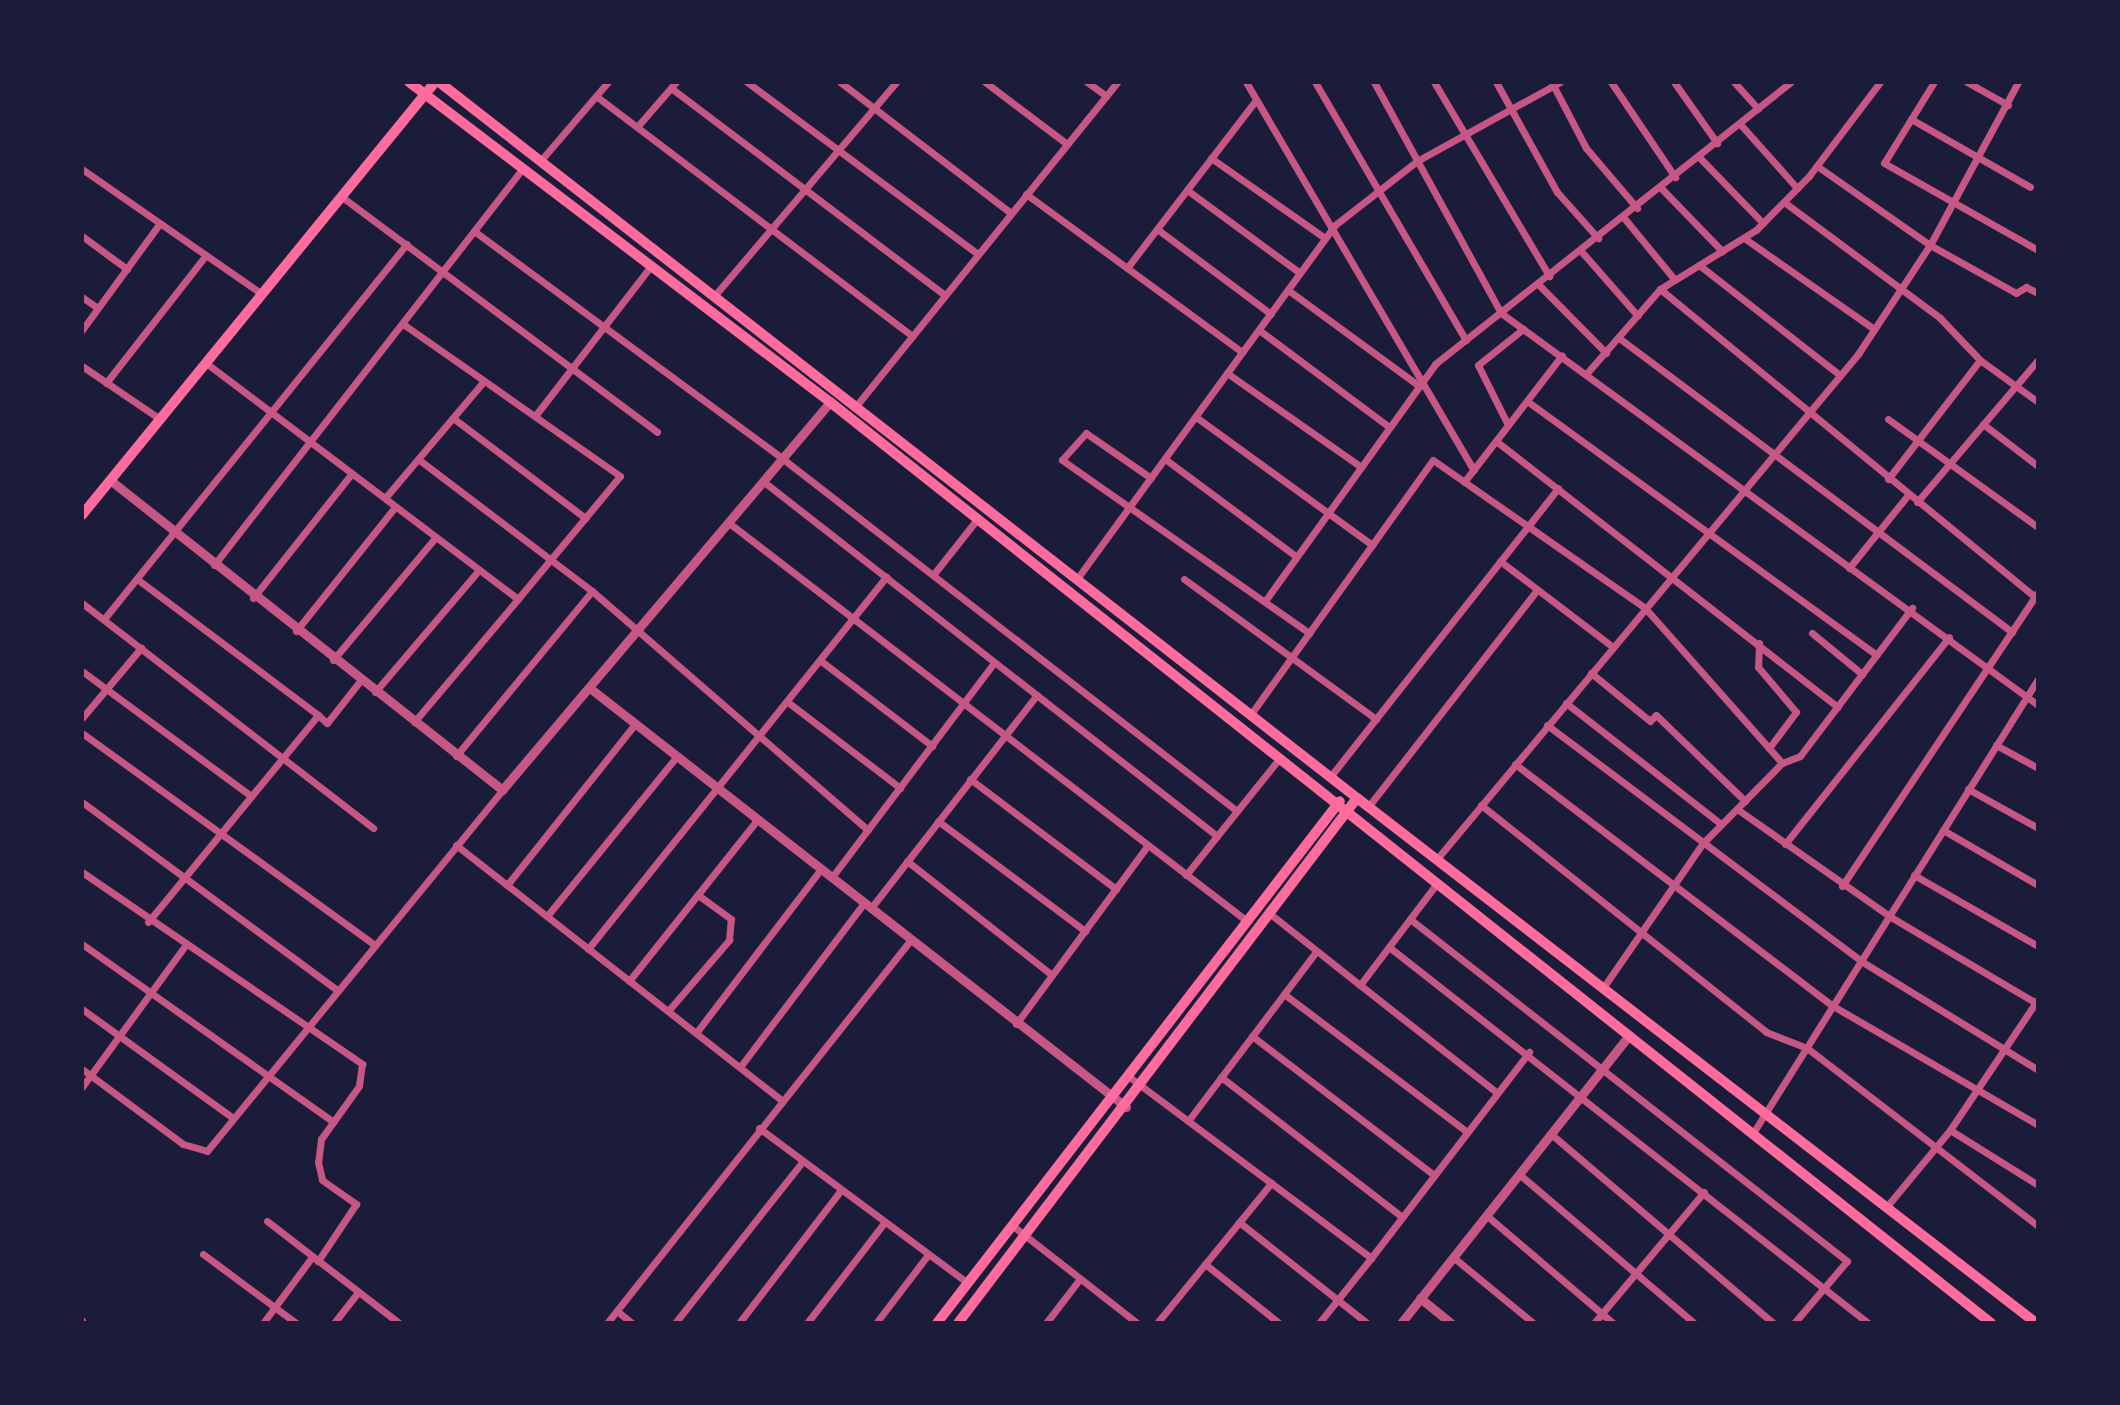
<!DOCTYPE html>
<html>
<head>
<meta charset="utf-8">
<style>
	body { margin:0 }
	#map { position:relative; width:2120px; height:1405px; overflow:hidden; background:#1b1b3a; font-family:Karla,sans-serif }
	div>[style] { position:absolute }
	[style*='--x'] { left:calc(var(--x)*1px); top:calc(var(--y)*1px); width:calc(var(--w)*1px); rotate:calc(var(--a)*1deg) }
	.minor>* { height:7px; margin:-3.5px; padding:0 3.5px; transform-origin:3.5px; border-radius:3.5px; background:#c65784 }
	.tertiary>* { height:9px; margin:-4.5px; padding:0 4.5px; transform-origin:4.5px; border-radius:4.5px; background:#c65784 }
	.secondary>* { height:10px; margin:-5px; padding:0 5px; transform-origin:5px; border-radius:5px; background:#ff6b9d }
	.primary>* { height:10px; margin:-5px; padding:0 5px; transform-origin:5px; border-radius:5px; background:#ff6b9d }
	span { translate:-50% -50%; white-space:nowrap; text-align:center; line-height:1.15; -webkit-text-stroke:7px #1b1b3a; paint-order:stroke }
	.frame { position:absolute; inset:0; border:84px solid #1b1b3a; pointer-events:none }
</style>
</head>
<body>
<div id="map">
	<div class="minor">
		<div style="--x:747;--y:82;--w:288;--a:36.7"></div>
		<div style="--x:840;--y:82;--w:215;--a:37.5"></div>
		<div style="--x:985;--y:82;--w:103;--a:37.1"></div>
		<div style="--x:1087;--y:82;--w:24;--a:36"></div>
		<div style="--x:1246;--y:82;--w:450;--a:59.6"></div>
		<div style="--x:1315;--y:82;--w:299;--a:59.7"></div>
		<div style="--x:1374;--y:82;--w:264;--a:61.2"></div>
		<div style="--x:1501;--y:313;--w:665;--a:36.13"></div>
		<div style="--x:1434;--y:82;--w:226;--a:59.3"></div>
		<div style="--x:1496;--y:82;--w:126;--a:61"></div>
		<div style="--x:1557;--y:192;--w:62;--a:48.3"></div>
		<div style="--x:1611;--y:82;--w:115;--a:56"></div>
		<div style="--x:1674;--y:82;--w:75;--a:54.8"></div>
		<div style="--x:1734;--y:82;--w:36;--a:48"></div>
		<div style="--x:1934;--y:82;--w:95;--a:121.7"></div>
		<div style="--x:1884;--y:163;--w:177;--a:29.5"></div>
		<div style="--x:1967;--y:82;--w:47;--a:29.3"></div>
		<div style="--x:1552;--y:83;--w:73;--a:62.4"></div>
		<div style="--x:1586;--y:148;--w:79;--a:49.6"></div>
		<div style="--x:671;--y:88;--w:343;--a:37.1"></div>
		<div style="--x:596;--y:96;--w:397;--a:37.2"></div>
		<div style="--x:1911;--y:119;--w:137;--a:29.7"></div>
		<div style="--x:1740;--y:124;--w:86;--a:48.3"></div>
		<div style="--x:637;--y:127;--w:60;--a:-49.1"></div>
		<div style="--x:1699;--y:157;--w:92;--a:45.9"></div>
		<div style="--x:1211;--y:158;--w:139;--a:35.1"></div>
		<div style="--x:542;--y:159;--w:101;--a:-49.4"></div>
		<div style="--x:1817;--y:166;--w:138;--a:35"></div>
		<div style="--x:1930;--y:245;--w:98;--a:29.2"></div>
		<div style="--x:2016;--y:293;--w:12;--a:-31"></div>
		<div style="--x:2026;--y:287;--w:13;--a:27"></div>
		<div style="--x:82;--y:169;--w:219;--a:34.8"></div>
		<div style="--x:1661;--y:188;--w:88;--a:45.9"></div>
		<div style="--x:1187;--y:190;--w:140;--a:36.3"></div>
		<div style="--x:1026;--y:194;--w:268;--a:36.2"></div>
		<div style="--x:342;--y:197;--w:393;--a:36.7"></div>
		<div style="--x:1784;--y:202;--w:194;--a:36.6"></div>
		<div style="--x:1940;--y:318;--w:58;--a:46.4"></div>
		<div style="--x:1980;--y:360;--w:72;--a:35.9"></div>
		<div style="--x:1624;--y:218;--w:80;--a:50.6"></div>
		<div style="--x:1157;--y:229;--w:142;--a:36.7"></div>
		<div style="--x:474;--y:231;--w:384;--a:36.4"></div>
		<div style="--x:783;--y:459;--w:574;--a:37.79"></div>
		<div style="--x:82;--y:236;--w:56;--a:36.3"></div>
		<div style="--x:1744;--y:238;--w:159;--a:35"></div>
		<div style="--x:1581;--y:251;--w:86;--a:48.8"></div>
		<div style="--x:1699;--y:265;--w:179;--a:38"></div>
		<div style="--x:1127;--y:268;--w:212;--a:-52.5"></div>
		<div style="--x:1538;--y:284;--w:97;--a:45.4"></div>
		<div style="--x:1660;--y:289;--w:485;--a:39.4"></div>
		<div style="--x:1288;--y:290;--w:162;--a:36.2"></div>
		<div style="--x:715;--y:295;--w:280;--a:-49.6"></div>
		<div style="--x:82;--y:297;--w:19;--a:35"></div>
		<div style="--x:403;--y:324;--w:265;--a:35"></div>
		<div style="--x:620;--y:476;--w:160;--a:129.7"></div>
		<div style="--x:82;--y:330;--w:132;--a:-53.9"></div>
		<div style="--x:1259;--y:330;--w:162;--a:36.7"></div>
		<div style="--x:1619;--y:338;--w:491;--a:36.8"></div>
		<div style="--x:206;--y:363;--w:391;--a:37.1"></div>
		<div style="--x:518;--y:599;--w:161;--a:130.2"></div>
		<div style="--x:82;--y:366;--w:94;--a:34.2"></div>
		<div style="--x:1227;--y:373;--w:164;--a:35"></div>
		<div style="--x:1587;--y:373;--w:111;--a:-49"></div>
		<div style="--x:1660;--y:289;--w:113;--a:-31.6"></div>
		<div style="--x:1756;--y:230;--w:76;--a:-45.5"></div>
		<div style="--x:1809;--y:176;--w:118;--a:-52.9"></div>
		<div style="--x:106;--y:383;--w:162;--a:-52"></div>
		<div style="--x:1527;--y:401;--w:432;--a:36"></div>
		<div style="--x:856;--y:406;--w:416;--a:-51.1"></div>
		<div style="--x:535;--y:416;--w:190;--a:-52.3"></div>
		<div style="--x:1196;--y:417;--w:218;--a:36"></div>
		<div style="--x:453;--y:418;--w:166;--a:37.1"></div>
		<div style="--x:1888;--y:419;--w:185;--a:35.8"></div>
		<div style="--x:1983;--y:424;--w:69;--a:37.4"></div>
		<div style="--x:1508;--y:425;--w:67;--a:-116.6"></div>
		<div style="--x:1478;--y:365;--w:58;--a:-38.7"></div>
		<div style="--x:1496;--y:441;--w:433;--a:37.9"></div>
		<div style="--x:418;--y:459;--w:218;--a:37.2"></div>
		<div style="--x:592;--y:591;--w:365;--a:40.9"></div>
		<div style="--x:1165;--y:459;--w:164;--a:36.6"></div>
		<div style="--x:1151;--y:478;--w:79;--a:-145.3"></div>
		<div style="--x:1086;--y:433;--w:36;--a:132"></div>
		<div style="--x:1062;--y:460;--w:302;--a:35"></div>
		<div style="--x:1888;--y:479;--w:150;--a:-52.3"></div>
		<div style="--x:764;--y:482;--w:575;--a:38.01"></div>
		<div style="--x:1217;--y:836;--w:50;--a:128.5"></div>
		<div style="--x:1464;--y:482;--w:160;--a:-52.3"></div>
		<div style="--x:385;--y:498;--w:153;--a:-49.8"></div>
		<div style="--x:1917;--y:502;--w:187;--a:-49.6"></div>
		<div style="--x:729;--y:523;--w:653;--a:37.54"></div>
		<div style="--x:1500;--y:561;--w:142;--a:37.3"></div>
		<div style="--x:214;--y:565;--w:503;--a:-52.11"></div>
		<div style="--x:1849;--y:568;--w:94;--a:-51.1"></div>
		<div style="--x:933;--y:575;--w:73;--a:-51.7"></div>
		<div style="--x:1079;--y:576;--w:434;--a:-53.9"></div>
		<div style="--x:1335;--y:225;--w:104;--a:-38"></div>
		<div style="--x:1417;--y:161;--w:163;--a:-28.9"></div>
		<div style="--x:137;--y:579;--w:226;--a:36.9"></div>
		<div style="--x:1184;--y:579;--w:238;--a:36.1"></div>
		<div style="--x:253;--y:598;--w:159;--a:-51.6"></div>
		<div style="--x:1265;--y:601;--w:292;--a:-54.3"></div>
		<div style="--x:1435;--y:364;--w:454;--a:-38.4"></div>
		<div style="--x:82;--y:603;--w:368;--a:37.7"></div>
		<div style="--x:104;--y:619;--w:482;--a:-51.1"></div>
		<div style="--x:296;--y:631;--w:159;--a:-51.4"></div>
		<div style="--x:1812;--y:633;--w:65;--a:39.4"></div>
		<div style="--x:1759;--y:643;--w:24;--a:92"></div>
		<div style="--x:1758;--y:667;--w:59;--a:49.8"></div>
		<div style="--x:1796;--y:712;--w:45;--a:126.9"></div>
		<div style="--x:333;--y:660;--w:160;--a:-50.1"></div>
		<div style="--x:821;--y:661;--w:140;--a:37.4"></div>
		<div style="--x:82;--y:671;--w:210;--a:36.5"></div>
		<div style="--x:1591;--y:673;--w:76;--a:39.1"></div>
		<div style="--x:1650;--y:721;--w:8;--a:-45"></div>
		<div style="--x:1656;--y:715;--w:124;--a:44"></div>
		<div style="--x:375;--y:692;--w:160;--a:-49.6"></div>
		<div style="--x:789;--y:703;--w:140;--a:37.4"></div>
		<div style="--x:1566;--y:703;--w:197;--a:38"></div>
		<div style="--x:1251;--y:714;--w:312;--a:-54.4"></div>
		<div style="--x:1433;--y:460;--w:259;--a:34.9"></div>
		<div style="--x:1645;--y:608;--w:207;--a:48.5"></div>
		<div style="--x:82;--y:718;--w:92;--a:-49.9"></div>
		<div style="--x:1547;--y:725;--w:393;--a:36.9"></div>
		<div style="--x:1861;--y:961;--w:208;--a:31.6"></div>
		<div style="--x:82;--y:733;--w:360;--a:35.9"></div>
		<div style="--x:1996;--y:745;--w:48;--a:28.7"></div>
		<div style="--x:456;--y:756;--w:214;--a:-50.5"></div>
		<div style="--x:1515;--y:764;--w:400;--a:37.3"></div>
		<div style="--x:1833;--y:1006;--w:237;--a:30.1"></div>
		<div style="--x:1330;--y:777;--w:368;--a:-51.7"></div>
		<div style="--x:970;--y:779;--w:183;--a:37"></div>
		<div style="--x:1968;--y:789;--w:80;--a:29.1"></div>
		<div style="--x:82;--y:802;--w:315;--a:36.4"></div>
		<div style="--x:1481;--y:805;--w:364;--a:38.5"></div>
		<div style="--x:1766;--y:1032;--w:44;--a:21.3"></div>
		<div style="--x:1807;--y:1048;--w:292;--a:37.6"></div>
		<div style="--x:1368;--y:807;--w:275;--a:-52.1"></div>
		<div style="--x:1737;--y:809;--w:186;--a:35.1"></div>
		<div style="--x:1889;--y:916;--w:173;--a:30.6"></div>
		<div style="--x:938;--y:821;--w:184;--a:36.8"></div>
		<div style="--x:1943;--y:830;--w:110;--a:30.1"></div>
		<div style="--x:1217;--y:836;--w:99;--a:-51.2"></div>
		<div style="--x:1785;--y:844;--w:264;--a:-51.6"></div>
		<div style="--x:456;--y:845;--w:413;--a:38.1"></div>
		<div style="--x:1436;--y:860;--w:659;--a:-50.17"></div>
		<div style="--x:1858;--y:354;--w:131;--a:-56.6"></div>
		<div style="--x:1930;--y:245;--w:185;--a:-61.6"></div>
		<div style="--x:907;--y:861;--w:184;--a:38.2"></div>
		<div style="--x:82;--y:872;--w:340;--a:34.4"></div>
		<div style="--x:362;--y:1064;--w:22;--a:98"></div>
		<div style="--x:359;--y:1086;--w:65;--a:125.6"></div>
		<div style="--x:321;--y:1139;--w:23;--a:97"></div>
		<div style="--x:318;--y:1162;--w:18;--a:77"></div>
		<div style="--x:322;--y:1180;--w:42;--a:35.2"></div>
		<div style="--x:356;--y:1204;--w:69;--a:123.7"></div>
		<div style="--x:1914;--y:875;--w:143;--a:29.8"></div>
		<div style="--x:832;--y:877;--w:268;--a:-52.9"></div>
		<div style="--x:507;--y:885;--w:206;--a:-51.5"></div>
		<div style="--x:1842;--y:886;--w:353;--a:-56.3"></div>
		<div style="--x:871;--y:908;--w:270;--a:-52.1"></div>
		<div style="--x:1269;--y:913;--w:116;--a:38.4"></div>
		<div style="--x:1360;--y:985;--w:124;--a:-52.9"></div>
		<div style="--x:547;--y:916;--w:206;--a:-50.9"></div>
		<div style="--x:1410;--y:919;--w:555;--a:38.05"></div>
		<div style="--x:1847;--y:1261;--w:82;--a:130.5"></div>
		<div style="--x:148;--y:922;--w:268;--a:-50.6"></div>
		<div style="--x:318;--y:715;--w:12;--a:42"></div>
		<div style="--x:327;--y:723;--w:53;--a:-51.8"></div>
		<div style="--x:82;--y:944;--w:308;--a:35.3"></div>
		<div style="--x:1389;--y:947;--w:609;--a:38.13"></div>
		<div style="--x:588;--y:949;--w:477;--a:-51.3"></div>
		<div style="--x:629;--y:981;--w:207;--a:-51.5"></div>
		<div style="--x:1360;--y:985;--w:174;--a:38.2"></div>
		<div style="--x:1605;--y:985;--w:173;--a:-55.4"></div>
		<div style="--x:1703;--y:843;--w:112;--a:-45.4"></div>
		<div style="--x:1782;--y:763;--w:19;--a:-21"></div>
		<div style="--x:1800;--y:756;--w:186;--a:-52.9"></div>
		<div style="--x:1284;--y:994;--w:229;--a:37"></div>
		<div style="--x:82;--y:1009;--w:186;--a:35.8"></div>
		<div style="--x:668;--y:1011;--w:94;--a:-49.3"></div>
		<div style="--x:729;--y:940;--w:21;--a:-85"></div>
		<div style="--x:731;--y:919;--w:41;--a:-144"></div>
		<div style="--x:1016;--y:1024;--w:222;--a:-53.6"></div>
		<div style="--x:696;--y:1033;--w:206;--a:-52.7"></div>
		<div style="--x:1252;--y:1036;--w:229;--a:37.4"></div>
		<div style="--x:740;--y:1067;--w:206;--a:-52.9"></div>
		<div style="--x:82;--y:1069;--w:126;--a:36.6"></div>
		<div style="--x:183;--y:1144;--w:25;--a:16"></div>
		<div style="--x:207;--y:1151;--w:466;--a:-50.7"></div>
		<div style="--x:1128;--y:1076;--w:304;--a:36.8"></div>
		<div style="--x:1371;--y:1258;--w:260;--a:-52.5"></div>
		<div style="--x:1221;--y:1077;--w:229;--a:37.7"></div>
		<div style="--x:82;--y:1087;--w:173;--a:-53.9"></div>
		<div style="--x:1188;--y:1121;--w:212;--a:-52.9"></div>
		<div style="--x:759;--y:1128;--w:260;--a:36.6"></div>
		<div style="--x:1950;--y:1130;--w:104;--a:32"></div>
		<div style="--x:1753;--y:1133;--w:536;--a:-57.88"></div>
		<div style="--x:1551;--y:1134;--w:292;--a:40.4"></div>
		<div style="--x:1519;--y:1174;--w:230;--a:40.4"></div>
		<div style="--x:1888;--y:1205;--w:97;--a:-50.4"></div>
		<div style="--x:1950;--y:1130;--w:158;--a:-56.1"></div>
		<div style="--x:1486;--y:1215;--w:167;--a:40.4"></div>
		<div style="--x:267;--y:1221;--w:167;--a:37.7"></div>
		<div style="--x:1239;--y:1222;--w:163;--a:38.3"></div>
		<div style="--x:1013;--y:1226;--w:157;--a:38"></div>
		<div style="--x:203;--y:1254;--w:116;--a:36.6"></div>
		<div style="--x:1453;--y:1257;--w:104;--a:39.5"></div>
		<div style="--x:1205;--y:1264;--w:95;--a:38.6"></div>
		<div style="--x:617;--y:1311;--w:19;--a:39"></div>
		<div style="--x:82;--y:1320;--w:3;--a:72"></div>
		<div style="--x:263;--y:1323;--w:82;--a:-53.4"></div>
		<div style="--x:334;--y:1323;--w:39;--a:-52"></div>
		<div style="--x:607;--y:1323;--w:490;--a:-51.6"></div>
		<div style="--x:675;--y:1323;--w:206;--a:-51.7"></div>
		<div style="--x:739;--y:1323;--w:168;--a:-52.5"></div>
		<div style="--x:807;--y:1323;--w:126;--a:-52.4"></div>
		<div style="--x:876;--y:1323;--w:84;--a:-52.7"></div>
		<div style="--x:1046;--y:1323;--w:54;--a:-52.5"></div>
		<div style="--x:1157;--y:1323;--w:181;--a:-50.8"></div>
		<div style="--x:1319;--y:1323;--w:83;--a:-51.3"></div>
		<div style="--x:1594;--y:1323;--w:171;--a:-50"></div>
	</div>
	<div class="tertiary">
		<div style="--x:110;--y:480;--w:500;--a:38.3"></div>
		<div style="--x:502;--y:790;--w:508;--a:-49.79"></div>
		<div style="--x:591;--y:689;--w:679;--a:38"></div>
		<div style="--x:1420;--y:1298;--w:40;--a:39"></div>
		<div style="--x:1401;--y:1323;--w:367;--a:-51.6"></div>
	</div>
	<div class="secondary">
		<div style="--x:82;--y:515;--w:559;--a:-50.81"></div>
		<div style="--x:1357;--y:798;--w:858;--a:37.71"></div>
		<div style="--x:1347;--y:812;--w:822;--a:38.43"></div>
	</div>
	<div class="primary">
		<div style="--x:409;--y:82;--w:529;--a:37.24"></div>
		<div style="--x:830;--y:402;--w:660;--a:38.42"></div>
		<div style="--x:439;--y:82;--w:1164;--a:37.95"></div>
		<div style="--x:1357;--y:798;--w:659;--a:127.23"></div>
		<div style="--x:937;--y:1323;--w:659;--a:-52.33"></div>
	</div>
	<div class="frame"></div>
</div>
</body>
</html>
